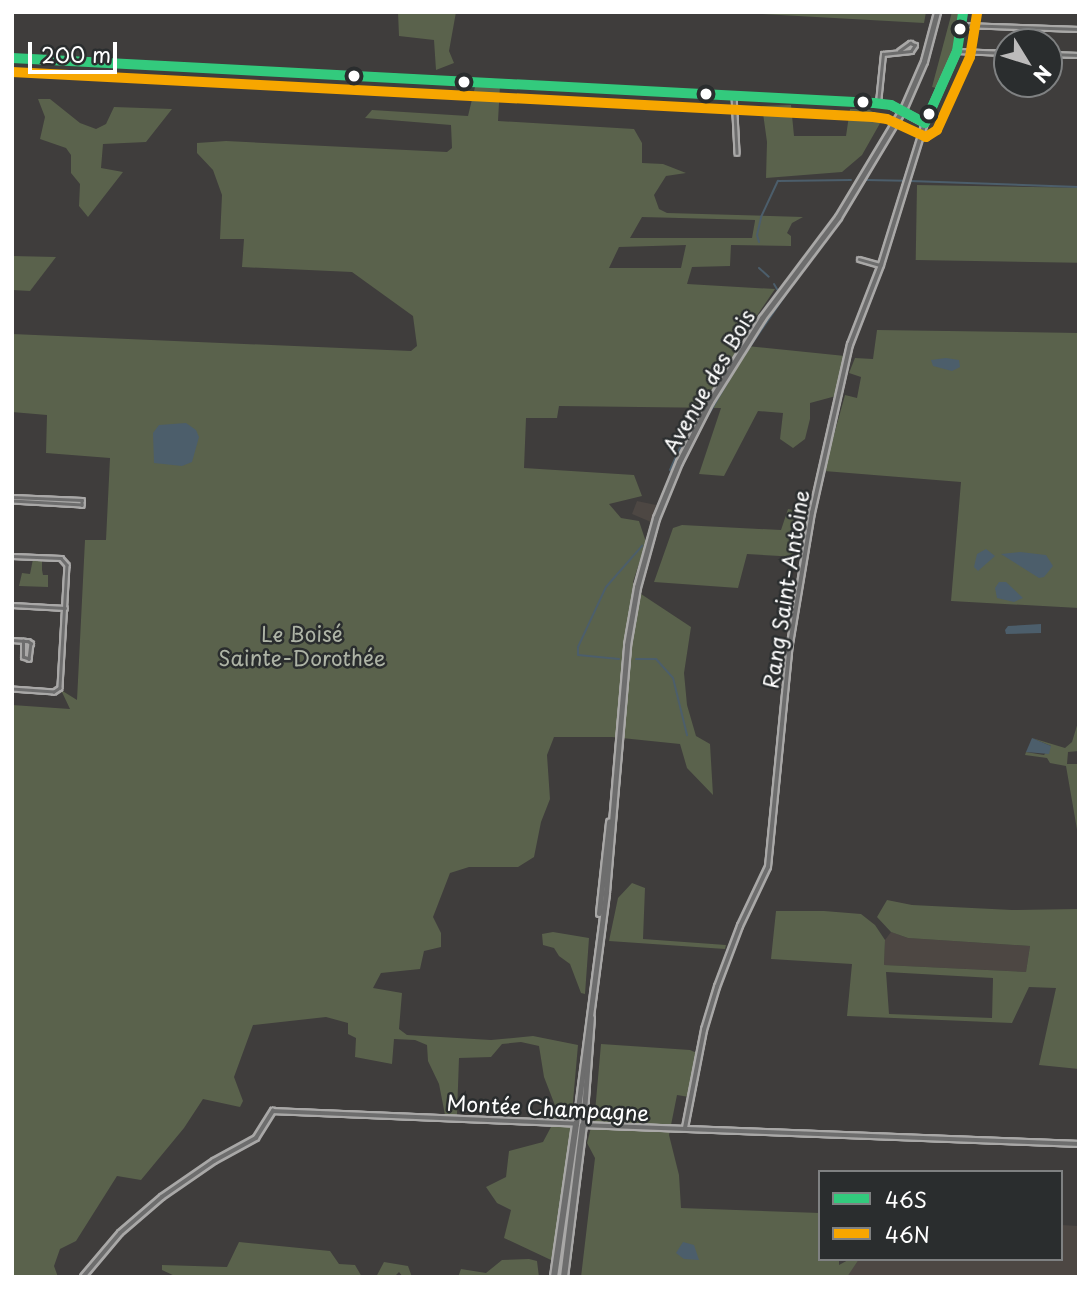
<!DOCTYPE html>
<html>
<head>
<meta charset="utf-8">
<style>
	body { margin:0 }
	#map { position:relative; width:1091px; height:1289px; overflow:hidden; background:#3f3d3c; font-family:"Playpen Sans",sans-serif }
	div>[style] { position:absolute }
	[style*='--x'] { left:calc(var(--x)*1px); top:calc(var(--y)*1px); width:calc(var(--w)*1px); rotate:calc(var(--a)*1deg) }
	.built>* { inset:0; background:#4d4743 }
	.green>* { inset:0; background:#5a624c; transform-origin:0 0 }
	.water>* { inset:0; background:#4c5e6b }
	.stream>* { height:2px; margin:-1px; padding:0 1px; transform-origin:1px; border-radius:1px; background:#4c5e6b }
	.roads { filter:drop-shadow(2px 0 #a9a8a7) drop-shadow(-2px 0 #a9a8a7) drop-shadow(0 2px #a9a8a7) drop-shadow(0 -2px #a9a8a7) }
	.minor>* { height:2.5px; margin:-1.25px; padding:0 1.25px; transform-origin:1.25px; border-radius:1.25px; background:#6d6d6d }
	.tertiary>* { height:3.5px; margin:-1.75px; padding:0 1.75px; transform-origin:1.75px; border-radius:1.75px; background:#6d6d6d }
	.primary>* { height:5px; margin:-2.5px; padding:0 2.5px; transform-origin:2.5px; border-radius:2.5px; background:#6d6d6d }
	.motorway>* { height:6px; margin:-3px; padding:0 3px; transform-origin:3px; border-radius:3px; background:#6d6d6d }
	.bus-1>* { height:10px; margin:-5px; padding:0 5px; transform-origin:5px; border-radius:5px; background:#33ca7d }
	.bus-2>* { height:10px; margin:-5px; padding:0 5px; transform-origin:5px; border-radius:5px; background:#f7a600 }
	.dots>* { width:19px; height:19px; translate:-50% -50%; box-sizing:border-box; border:4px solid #2a2d2e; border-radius:50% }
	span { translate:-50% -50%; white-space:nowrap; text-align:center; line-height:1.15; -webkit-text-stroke:5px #2a2d2e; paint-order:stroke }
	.street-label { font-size:21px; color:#fff }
	.park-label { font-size:21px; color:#aeb4a6 }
	.frame { position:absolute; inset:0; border:14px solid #fff; pointer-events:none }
	.legend { position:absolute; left:818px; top:1170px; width:245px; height:91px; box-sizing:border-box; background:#2a2d2e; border:2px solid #7f8182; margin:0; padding:9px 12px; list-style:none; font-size:21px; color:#fff }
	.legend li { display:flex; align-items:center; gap:14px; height:35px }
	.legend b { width:35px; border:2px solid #7f8182 }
	.north { position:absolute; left:993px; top:28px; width:70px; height:70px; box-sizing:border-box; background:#2a2d2e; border:2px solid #7f8182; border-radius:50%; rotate:128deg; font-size:19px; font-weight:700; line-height:28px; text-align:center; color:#fff }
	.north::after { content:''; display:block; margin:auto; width:24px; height:32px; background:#bcbbbb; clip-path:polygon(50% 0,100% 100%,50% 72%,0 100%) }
	.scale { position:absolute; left:28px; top:42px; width:89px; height:32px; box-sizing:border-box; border:4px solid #fff; border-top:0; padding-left:9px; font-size:21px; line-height:24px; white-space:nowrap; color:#fff; -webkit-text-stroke:5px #2a2d2e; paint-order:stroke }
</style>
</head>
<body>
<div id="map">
	<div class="built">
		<div style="clip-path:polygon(637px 501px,656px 505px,651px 522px,632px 514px)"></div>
		<div style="clip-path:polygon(891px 932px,908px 938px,1030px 946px,1026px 972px,884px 965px,885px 940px)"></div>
		<div style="clip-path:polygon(1061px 1225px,1079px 1226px,1079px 1277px,846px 1277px,857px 1259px,1061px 1259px)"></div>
	</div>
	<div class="green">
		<div style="clip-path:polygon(398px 12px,456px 12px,449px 51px,454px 63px,436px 70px,434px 40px,399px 36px)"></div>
		<div style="clip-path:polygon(728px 12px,926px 12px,924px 23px)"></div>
		<div style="clip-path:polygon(952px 12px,961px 12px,952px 51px,941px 81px,936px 88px,932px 87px)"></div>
		<div style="clip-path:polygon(evenodd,476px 83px,500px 85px,498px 121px,634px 129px,642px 143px,642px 163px,663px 164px,686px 173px,666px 176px,654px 195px,659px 209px,667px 213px,803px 217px,792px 223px,787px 233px,791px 236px,791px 246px,731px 245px,730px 266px,692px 267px,687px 284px,775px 289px,737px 345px,845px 356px,836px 396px,810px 403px,810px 419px,805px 439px,793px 448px,780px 439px,783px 413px,758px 411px,724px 476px,699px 474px,721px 408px,559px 406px,557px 418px,526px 418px,524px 468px,634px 475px,642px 496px,609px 504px,621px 518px,639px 521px,646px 542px,633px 582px,641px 594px,691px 627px,684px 673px,687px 705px,696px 736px,710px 744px,713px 795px,687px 768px,680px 744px,612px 737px,554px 737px,547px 755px,550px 799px,541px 822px,534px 857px,518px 867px,469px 867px,450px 873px,433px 917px,441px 933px,441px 947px,424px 951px,420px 969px,381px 973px,373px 988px,402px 993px,399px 1029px,407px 1035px,491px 1040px,533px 1036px,578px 1045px,565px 1192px,551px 1260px,504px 1238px,511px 1210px,497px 1203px,486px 1187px,506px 1177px,509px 1151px,543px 1142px,551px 1127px,556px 1108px,544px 1077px,539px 1046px,521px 1042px,502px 1044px,491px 1057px,459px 1058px,457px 1115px,445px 1115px,439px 1084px,428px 1061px,427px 1045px,415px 1040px,394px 1039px,392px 1064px,355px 1057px,356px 1038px,348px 1034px,348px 1023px,326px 1017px,253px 1025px,234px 1077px,243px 1101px,240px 1107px,203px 1099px,184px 1128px,141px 1180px,117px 1176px,76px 1241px,60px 1249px,54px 1266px,58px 1277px,12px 1277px,12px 705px,70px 709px,61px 690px,77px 700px,85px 540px,106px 540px,110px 458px,46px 453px,47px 415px,12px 412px,12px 334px,411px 351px,417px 346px,413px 316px,352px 272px,242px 267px,244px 239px,220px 239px,222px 195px,213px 170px,197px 153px,197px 143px,226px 141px,447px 152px,452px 148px,451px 125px,365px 118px,372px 110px,468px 116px,476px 83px,642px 217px,755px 220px,755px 221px,752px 238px,630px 238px,642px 217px,476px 83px,686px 245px,681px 268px,609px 268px,619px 247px,686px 245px)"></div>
		<div style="clip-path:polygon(38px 99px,50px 99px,80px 123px,96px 129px,106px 124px,114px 107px,172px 109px,146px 142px,103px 144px,101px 168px,123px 172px,88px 217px,79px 206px,80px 184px,71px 173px,71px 155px,66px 148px,40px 139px,45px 117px)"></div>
		<div style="clip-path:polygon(791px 105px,794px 136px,846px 136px,850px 109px,868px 109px,883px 118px,862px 155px,842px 172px,766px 178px,767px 142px,762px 106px)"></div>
		<div style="left:917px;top:185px;width:162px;height:75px;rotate:1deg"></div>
		<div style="clip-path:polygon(12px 256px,56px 257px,30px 291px,12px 290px)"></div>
		<div style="clip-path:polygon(877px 330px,1079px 333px,1079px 608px,951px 601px,961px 482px,824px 471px,845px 395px,857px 398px,861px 377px,849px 373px,855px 358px,873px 359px)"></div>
		<div style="clip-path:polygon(788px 509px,805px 512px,798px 557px,747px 554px,738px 588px,654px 582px,673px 528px,682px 525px,781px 530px)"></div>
		<div style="clip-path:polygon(33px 559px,42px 559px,42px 570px,43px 575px,48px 575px,48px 587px,19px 586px,22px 573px,30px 574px)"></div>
		<div style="clip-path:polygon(1079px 719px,1079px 751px,1068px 752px,1067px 764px,1079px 764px,1079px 841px,1066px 766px,1050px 763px,1047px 758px,1025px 755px,1026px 752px,1044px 755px,1051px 746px,1032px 738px,1065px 748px,1072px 742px)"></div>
		<div style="clip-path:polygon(632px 883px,645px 888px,643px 939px,726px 945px,725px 949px,609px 941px,618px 898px)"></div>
		<div style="clip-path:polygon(evenodd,887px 900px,912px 905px,1012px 910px,1079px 909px,1079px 1069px,1039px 1065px,1056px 988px,1029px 987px,1012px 1023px,847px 1016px,852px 964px,771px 959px,776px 911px,824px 911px,861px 914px,875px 925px,885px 940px,884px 965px,1026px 972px,1030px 946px,908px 938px,891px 932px,877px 917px,887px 900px,886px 972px,993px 978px,992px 1018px,889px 1014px,886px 972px)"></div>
		<div style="clip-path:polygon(553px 932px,589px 938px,585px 994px,581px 993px,570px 964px,559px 956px,554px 948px,543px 945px,542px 934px)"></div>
		<div style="clip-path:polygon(601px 1044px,690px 1050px,697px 1053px,689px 1097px,677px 1095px,669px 1135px,679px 1175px,681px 1208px,820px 1213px,820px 1259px,839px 1259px,839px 1265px,850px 1259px,859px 1259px,847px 1277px,581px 1277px,595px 1158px,587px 1143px,595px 1112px)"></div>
		<div style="clip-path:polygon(239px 1242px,330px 1251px,339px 1264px,355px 1265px,362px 1277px,177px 1277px,162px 1270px,162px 1265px,227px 1267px)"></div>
		<div style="clip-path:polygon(529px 1259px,537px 1261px,539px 1277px,458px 1277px,461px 1269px,486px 1273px,502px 1260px)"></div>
		<div style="clip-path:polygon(384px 1262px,408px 1266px,412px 1277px,403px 1277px,399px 1272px,394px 1277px,376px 1277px)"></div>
	</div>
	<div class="water">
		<div style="clip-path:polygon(946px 358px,959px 360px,960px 367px,952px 371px,933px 366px,931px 360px)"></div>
		<div style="clip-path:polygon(186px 423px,196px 430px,199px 437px,192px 462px,182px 466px,154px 463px,153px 433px,159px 425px)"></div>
		<div style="clip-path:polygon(986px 549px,995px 556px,978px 571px,974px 567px,977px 554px)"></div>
		<div style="clip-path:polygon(1020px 552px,1046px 555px,1053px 566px,1044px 577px,1039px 578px,1001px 554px)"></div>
		<div style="clip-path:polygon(999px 582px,1006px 582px,1023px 598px,1014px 602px,997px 598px,995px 588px)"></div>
		<div style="clip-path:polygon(1041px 624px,1041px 633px,1006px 634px,1005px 630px,1008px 626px)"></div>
		<div style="clip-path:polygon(1032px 738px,1051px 746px,1049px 754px,1026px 752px)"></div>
		<div style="clip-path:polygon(683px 1242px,694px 1245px,699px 1260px,684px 1259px,676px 1253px)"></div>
	</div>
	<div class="stream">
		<div style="--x:866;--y:180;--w:39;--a:1"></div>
		<div style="--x:910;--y:181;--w:169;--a:2"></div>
		<div style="--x:759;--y:242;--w:7;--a:-106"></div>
		<div style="--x:757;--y:235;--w:18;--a:-77"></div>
		<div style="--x:761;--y:217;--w:40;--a:-65"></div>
		<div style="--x:778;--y:181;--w:73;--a:-0.8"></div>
		<div style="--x:759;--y:268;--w:13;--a:42"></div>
		<div style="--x:774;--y:284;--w:6;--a:59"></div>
		<div style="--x:696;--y:436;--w:83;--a:-59.7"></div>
		<div style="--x:738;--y:364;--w:85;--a:-55.6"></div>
		<div style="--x:693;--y:442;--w:2;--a:-63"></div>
		<div style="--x:670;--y:470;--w:32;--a:-66"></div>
		<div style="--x:619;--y:659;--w:41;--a:-174.4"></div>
		<div style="--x:578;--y:655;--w:8;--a:-90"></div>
		<div style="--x:578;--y:647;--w:66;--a:-65"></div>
		<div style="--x:606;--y:587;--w:55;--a:-48.7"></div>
		<div style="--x:636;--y:659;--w:20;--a:0"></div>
		<div style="--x:656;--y:659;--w:25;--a:48"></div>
		<div style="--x:673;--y:678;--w:59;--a:76.2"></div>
	</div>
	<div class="roads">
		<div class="minor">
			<div style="--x:962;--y:25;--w:117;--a:2"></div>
			<div style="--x:899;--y:51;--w:14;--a:-36"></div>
			<div style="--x:910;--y:43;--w:5;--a:22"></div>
			<div style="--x:957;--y:51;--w:50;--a:2.3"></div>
			<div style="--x:1049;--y:54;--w:30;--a:2"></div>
			<div style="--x:734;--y:95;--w:58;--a:87"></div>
			<div style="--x:878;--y:103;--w:49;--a:-84.2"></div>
			<div style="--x:883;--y:54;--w:28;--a:-6"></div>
			<div style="--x:911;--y:51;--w:7;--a:-56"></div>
			<div style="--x:859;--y:259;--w:22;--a:16"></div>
			<div style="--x:12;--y:497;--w:70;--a:2.5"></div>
			<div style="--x:82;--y:500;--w:5;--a:90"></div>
			<div style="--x:82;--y:505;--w:70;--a:-176.7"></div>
			<div style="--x:12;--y:556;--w:49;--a:2.3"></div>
			<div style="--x:61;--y:558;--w:9;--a:49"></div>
			<div style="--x:67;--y:565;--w:123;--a:93.3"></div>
			<div style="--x:60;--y:688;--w:7;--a:146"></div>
			<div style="--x:54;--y:692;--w:42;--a:-175.9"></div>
			<div style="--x:12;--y:605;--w:53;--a:3.2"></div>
			<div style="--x:12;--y:640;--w:16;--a:4"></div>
			<div style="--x:28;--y:641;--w:4;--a:34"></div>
			<div style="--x:31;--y:643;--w:16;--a:97"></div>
			<div style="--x:29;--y:659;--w:6;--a:-162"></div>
			<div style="--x:23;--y:657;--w:16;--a:-90"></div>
		</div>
		<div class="tertiary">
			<div style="--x:12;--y:58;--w:863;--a:2.99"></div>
			<div style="--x:874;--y:103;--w:17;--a:7"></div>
			<div style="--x:891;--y:105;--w:38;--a:28"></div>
			<div style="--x:584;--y:1125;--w:495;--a:2.2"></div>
			<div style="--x:685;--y:1128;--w:100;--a:-79"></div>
			<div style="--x:704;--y:1030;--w:45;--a:-73.2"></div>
			<div style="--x:717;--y:987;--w:65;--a:-69.3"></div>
			<div style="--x:740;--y:926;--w:65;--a:-64.6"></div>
			<div style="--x:768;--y:867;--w:224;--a:-84.4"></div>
			<div style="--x:790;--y:644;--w:133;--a:-80.5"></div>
			<div style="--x:812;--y:513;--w:172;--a:-77.3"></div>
			<div style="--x:850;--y:345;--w:86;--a:-68.8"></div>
			<div style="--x:881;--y:265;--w:149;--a:-72.8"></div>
			<div style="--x:925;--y:123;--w:79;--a:-66"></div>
			<div style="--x:957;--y:51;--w:39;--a:-81"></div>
			<div style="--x:83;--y:1277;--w:57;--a:-49.9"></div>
			<div style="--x:120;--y:1233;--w:55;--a:-40.6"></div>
			<div style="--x:162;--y:1197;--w:63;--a:-34.7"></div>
			<div style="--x:214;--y:1161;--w:48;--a:-28.7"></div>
			<div style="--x:256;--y:1138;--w:32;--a:-58"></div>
			<div style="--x:273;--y:1111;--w:304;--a:2.4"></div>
		</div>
		<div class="primary">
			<div style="--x:599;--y:913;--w:92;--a:-83.7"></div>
			<div style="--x:576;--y:1124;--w:234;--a:-82.6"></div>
			<div style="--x:606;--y:892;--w:248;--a:-85.1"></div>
			<div style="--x:627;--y:645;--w:59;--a:-80.2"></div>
			<div style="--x:637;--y:587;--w:72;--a:-74.6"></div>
			<div style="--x:656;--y:518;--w:61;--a:-67.7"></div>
			<div style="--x:679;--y:462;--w:68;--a:-63.1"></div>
			<div style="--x:710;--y:401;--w:98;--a:-57.9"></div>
			<div style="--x:762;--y:318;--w:126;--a:-53"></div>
			<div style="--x:838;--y:217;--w:128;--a:-59"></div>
			<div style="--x:904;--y:107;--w:50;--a:-66.5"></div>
			<div style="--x:924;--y:61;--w:51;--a:-75.1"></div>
			<div style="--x:583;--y:1125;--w:108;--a:-85.8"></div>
		</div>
		<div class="motorway">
			<div style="--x:554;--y:1277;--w:155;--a:-81.8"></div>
			<div style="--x:564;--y:1277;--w:153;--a:-82.9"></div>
		</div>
	</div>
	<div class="bus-1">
		<div style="--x:12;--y:58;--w:863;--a:2.99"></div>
		<div style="--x:874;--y:103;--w:17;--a:7"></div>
		<div style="--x:891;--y:105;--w:38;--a:28"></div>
		<div style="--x:925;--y:123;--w:79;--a:-66"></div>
		<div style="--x:957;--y:51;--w:39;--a:-81"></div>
	</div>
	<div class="bus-2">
		<div style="--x:12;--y:72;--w:862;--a:2.99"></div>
		<div style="--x:873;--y:117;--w:14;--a:8"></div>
		<div style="--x:887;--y:119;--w:43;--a:24.8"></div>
		<div style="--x:926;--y:137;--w:13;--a:-32"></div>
		<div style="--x:937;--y:130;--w:80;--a:-65.7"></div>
		<div style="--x:970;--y:57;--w:44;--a:-80.8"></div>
	</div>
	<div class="dots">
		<div style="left:960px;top:29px;background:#fff"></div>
		<div style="left:354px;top:76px;background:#fff"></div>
		<div style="left:464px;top:82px;background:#fff"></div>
		<div style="left:706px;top:94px;background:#fff"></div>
		<div style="left:863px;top:102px;background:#fff"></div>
		<div style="left:929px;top:114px;background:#fff"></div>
	</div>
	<div class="street-label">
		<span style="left:708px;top:381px;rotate:-60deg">Avenue des Bois</span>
		<span style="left:785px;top:589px;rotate:-81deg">Rang Saint-Antoine</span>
		<span style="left:548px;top:1107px;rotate:3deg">Montée Champagne</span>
	</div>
	<div class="park-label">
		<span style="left:302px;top:645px">Le Boisé<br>Sainte-Dorothée</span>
	</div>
	<div class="frame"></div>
	<ul class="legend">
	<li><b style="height:9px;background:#33ca7d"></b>46S</li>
	<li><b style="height:9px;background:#f7a600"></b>46N</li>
	</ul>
	<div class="north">N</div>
	<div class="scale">200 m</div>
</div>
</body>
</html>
